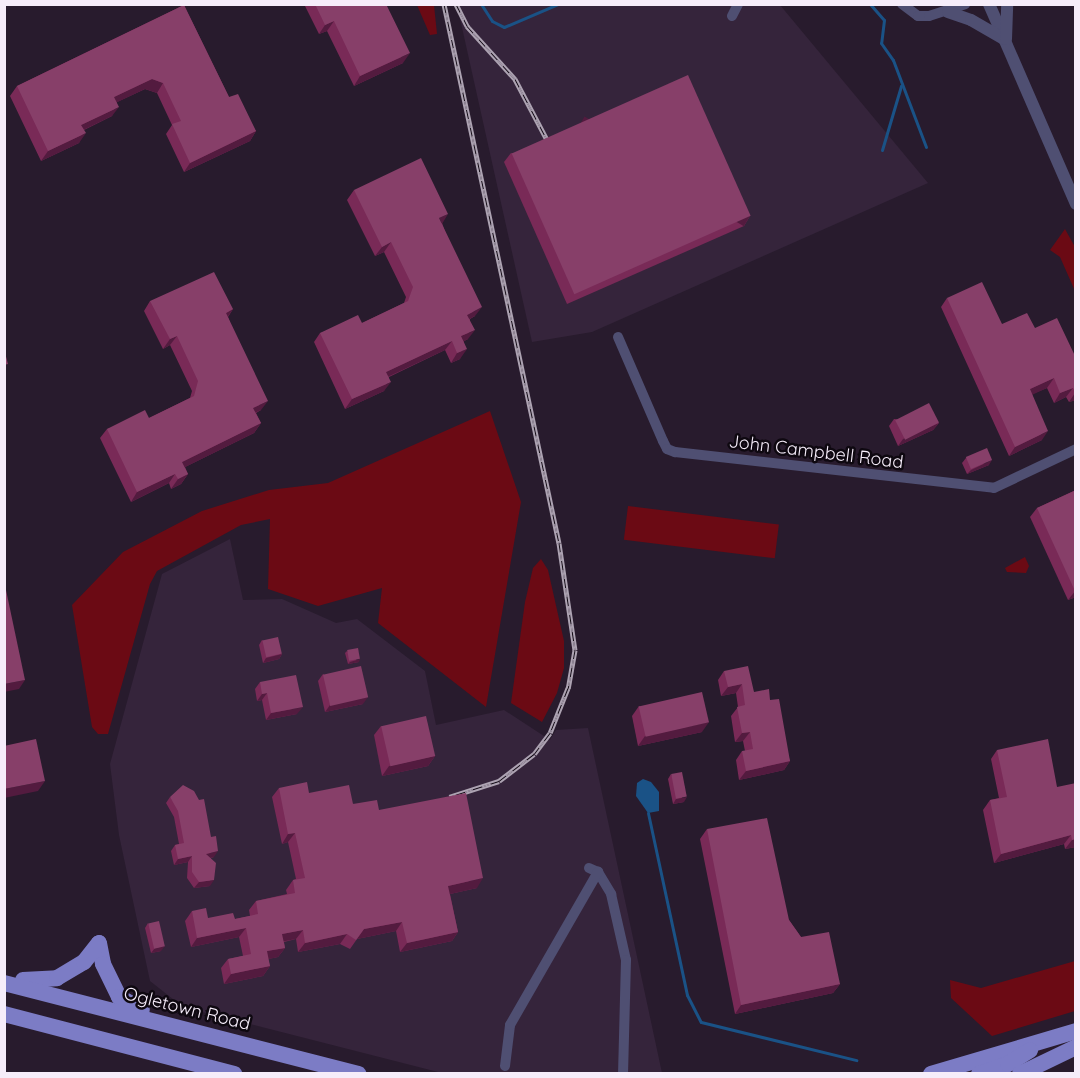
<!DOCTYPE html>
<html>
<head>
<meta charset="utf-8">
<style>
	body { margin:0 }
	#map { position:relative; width:1080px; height:1078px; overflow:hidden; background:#281b2d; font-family:Quicksand,sans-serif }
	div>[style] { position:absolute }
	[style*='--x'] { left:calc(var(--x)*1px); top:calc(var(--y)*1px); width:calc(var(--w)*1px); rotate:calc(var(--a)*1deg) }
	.built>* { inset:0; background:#35243b }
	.green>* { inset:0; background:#6b0a14; transform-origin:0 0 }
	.water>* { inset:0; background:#1a5286 }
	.stream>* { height:3px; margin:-1.5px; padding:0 1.5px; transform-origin:1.5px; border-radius:1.5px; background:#1a5286 }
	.minor>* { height:10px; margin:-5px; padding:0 5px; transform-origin:5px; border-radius:5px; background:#4f4f72 }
	.tertiary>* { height:12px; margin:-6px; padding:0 6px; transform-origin:6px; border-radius:6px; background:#4f4f72 }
	.primary>* { height:16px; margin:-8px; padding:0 8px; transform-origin:8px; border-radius:8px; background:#7c7cc5 }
	.rail>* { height:5px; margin-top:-2.5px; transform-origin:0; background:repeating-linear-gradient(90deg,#0e0810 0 9px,#ada3b2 0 18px); box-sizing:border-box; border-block:2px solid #ada3b2 }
	.wall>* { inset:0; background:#792a57 }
	.shaded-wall>* { inset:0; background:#531b3f; transform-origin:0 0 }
	.building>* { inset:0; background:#873f69; transform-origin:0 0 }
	span { translate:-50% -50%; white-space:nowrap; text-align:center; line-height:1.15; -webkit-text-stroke:5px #0e0810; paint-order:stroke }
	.street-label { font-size:18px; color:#f6edfa }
	.frame { position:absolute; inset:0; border:6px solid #f6edfa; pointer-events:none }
</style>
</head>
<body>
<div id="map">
	<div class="built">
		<div style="clip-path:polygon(457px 5px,780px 5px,928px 183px,592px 332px,532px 342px)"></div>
		<div style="clip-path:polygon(230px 539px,243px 600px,282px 599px,336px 623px,357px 619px,425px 671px,436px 725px,504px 710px,550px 740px,556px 730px,588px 728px,662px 1073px,442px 1073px,183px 1007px,150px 981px,119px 835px,110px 764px,162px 574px)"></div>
	</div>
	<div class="green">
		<div style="clip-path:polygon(417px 5px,434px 5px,437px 34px,430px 35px)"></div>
		<div style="clip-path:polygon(1065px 229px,1075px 247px,1075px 291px,1060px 257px,1050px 250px)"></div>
		<div style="clip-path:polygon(490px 411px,521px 502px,486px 707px,378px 623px,382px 588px,318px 606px,268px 589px,270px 519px,241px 525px,157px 571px,150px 584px,108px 734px,98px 734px,92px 727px,72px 605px,123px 552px,202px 511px,269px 490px,328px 483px)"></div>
		<div style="left:628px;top:506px;width:152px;height:34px;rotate:7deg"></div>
		<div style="clip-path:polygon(1025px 557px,1029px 566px,1026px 573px,1007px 572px,1005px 568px)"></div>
		<div style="clip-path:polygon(541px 559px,548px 570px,564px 641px,564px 668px,557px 693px,542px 722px,511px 703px,525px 602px,533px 568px)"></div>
		<div style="clip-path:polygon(1075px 961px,1075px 1011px,992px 1036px,951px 998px,950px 980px,981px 988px)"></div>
	</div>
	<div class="water">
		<div style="clip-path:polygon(643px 779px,651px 782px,659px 792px,659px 811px,648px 813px,636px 796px,637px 783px)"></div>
	</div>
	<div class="stream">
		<div style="--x:481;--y:4;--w:20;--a:57"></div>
		<div style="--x:492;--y:21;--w:13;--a:27"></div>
		<div style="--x:504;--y:27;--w:59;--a:-23.1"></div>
		<div style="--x:870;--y:4;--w:21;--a:49"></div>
		<div style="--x:884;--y:20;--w:23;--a:97"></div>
		<div style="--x:881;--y:43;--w:21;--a:55"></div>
		<div style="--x:893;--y:60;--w:93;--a:69.2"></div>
		<div style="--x:882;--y:150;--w:67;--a:-73.5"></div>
		<div style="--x:648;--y:813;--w:186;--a:77.9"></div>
		<div style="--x:687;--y:995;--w:30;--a:63"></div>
		<div style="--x:701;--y:1022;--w:160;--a:13.8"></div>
	</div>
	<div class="minor">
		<div style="--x:902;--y:4;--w:20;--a:37"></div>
		<div style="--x:918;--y:16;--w:11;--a:0"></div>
		<div style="--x:929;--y:16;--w:38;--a:-18"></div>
		<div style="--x:732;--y:16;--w:13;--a:-63"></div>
		<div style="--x:618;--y:337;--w:113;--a:66.6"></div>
		<div style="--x:663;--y:441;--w:9;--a:63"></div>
		<div style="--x:667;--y:449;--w:9;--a:21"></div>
		<div style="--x:675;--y:452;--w:321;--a:6.4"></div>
		<div style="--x:994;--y:488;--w:91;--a:-25.4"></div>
		<div style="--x:589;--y:868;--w:10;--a:24"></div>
		<div style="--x:598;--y:872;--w:26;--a:59"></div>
		<div style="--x:611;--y:894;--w:68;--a:77.2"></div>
		<div style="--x:626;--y:960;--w:114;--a:91.5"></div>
		<div style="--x:505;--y:1066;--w:41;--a:-83"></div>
		<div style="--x:510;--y:1025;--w:177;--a:-60.1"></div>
	</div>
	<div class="tertiary">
		<div style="--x:989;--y:4;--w:218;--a:66.5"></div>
		<div style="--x:948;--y:12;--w:24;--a:19"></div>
		<div style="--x:971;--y:20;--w:38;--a:30"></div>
		<div style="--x:1006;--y:39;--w:35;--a:-88"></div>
	</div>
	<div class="primary">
		<div style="--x:99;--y:943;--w:21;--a:79"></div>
		<div style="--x:103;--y:964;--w:37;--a:64"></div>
		<div style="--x:119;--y:997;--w:26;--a:29"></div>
		<div style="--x:23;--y:980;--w:34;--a:-3"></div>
		<div style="--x:57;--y:978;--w:31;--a:-31"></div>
		<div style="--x:84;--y:962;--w:24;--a:-52"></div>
		<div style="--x:4;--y:983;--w:366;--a:14.4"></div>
		<div style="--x:4;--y:1014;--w:238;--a:14.6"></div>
		<div style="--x:931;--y:1074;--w:151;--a:-16.5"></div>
		<div style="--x:979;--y:1074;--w:31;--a:-19"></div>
		<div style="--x:1008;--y:1064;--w:26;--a:-32"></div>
		<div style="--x:1020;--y:1074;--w:62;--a:-25.7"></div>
	</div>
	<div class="rail">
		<div style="--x:444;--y:4;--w:551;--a:77.96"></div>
		<div style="--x:559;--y:543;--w:108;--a:81.5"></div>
		<div style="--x:575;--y:650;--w:39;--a:100"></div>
		<div style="--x:568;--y:688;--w:48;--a:111.8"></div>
		<div style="--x:550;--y:733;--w:26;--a:127"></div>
		<div style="--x:534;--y:754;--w:44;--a:142.4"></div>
		<div style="--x:499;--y:781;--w:52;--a:162.3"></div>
		<div style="--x:456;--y:4;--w:25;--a:63"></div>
		<div style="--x:467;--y:26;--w:72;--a:47.8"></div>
		<div style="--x:515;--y:79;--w:81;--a:62.2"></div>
	</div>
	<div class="wall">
		<div style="clip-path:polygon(304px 4px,386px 4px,403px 63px,354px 86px,327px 31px,319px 34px)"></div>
		<div style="clip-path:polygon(184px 5px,229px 97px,256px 131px,250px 141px,184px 172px,166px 134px,172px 125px,157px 93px,145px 89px,117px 102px,112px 116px,84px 130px,79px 143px,41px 161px,10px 96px,17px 86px)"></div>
		<div style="clip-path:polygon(511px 153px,750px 216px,744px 226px,567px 304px,504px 162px)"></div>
		<div style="clip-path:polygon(354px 190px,442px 223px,475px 316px,470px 319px,468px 339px,464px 341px,460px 359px,451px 363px,445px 350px,389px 377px,384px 391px,345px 409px,314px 342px,320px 333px,362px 323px,404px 303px,406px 297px,384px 252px,375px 256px,347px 200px)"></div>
		<div style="clip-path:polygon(947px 298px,1002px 324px,1035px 328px,1076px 358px,1076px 400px,1069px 402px,1066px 397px,1054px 403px,1047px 388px,1032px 394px,1042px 440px,1009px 456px,941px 307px)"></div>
		<div style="clip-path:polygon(150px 301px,233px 309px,228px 317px,261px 410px,256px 413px,261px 423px,254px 433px,185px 467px,188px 474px,181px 484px,171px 489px,169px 483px,131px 502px,100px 438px,107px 429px,149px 418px,190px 398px,192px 391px,170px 345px,163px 349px,144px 311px)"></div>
		<div style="clip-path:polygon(894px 419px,939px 423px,933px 430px,898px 446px,889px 426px)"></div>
		<div style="clip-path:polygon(966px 458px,989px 465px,967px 474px,962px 463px)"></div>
		<div style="clip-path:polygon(1076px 490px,1076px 597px,1068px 600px,1030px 517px,1037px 508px)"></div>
		<div style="clip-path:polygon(262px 640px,282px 654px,279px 659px,263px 663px,259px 645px)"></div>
		<div style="clip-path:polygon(347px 651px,359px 662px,348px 664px,345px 653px)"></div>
		<div style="clip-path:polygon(724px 671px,754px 692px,770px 700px,790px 761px,784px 770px,739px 780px,736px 760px,742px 751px,745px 751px,743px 741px,735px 742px,731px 716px,738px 707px,736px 693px,721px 696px,718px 680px)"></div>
		<div style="clip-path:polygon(323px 674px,363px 704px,325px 712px,318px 681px)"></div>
		<div style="clip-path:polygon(260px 682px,297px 714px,266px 720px,262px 700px,257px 701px,255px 689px)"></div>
		<div style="clip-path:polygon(639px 706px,702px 732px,638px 746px,632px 716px)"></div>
		<div style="clip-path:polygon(381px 726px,435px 756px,428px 766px,382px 776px,374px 735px)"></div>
		<div style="clip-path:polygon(997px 750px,1057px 787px,1076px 847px,1065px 849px,1064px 844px,994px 863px,983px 810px,990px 800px,999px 798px,991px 759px)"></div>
		<div style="clip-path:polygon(671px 774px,684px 802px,673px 804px,668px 779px)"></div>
		<div style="clip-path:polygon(279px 788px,309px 793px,379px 810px,477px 888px,450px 894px,458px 932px,452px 941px,400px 952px,396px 931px,357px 939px,350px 949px,340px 944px,298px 952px,296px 939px,284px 942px,285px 948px,278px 957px,268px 959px,270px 966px,263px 976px,224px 984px,221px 968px,228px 959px,243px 956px,239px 937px,191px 947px,185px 921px,192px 911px,208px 918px,235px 919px,250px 916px,249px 910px,256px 901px,287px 894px,286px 890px,293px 880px,296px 879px,288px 842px,282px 844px,272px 797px)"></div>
		<div style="clip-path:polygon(170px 797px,214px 857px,211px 858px,210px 886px,194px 888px,187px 878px,188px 862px,174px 865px,171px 851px,175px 845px,179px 844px,174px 817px,166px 803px)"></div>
		<div style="clip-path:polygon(707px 829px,789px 920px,801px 937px,840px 984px,833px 993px,735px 1014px,700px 839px)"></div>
		<div style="clip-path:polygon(148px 923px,161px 951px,151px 953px,145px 928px)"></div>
	</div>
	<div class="shaded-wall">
		<div style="clip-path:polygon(334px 21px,327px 31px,319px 34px,325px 25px)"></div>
		<div style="clip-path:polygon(410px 53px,403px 63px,354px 86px,360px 76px)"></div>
		<div style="clip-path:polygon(152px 79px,163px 83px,157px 93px,145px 89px,107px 107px,114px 97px)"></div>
		<div style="clip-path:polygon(119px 107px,112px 116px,75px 134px,81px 125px)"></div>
		<div style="clip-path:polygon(256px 131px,250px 141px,184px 172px,190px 163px)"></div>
		<div style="clip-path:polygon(86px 133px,79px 143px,41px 161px,48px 151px)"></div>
		<div style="clip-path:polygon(448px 214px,442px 224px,439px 218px)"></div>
		<div style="left:750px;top:216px;width:12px;height:193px;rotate:121deg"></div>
		<div style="clip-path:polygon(391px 242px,384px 252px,375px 256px,382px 247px)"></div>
		<div style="clip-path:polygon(482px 307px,475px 316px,460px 324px,467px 315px)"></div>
		<div style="clip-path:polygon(233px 309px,226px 319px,226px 313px)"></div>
		<div style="clip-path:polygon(475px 330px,468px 339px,455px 346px,461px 336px)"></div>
		<div style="clip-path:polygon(177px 336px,170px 345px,163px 349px,170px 339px)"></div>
		<div style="clip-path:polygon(452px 341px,445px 350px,379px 381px,386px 372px)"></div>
		<div style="clip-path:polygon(467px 349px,460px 359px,451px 363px,457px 353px)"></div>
		<div style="clip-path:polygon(1054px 378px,1047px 388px,1023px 399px,1030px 389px)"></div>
		<div style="clip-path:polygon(391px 382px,384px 391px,345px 409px,352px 399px)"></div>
		<div style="clip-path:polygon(1073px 388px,1066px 397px,1054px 403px,1060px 393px)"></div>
		<div style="clip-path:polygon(1075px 393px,1076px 400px,1069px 402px)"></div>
		<div style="clip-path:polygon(268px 401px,261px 410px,246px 417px,253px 408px)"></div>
		<div style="clip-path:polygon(261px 423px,254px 433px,175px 472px,182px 462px)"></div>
		<div style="clip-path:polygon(939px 423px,933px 430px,898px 446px,903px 439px)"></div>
		<div style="clip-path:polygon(1048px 431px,1042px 440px,1009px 456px,1015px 447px)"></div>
		<div style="clip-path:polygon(992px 460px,989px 465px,967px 474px,971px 470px)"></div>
		<div style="clip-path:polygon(175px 474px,169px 483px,131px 502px,137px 492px)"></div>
		<div style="clip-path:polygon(188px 474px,181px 484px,171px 489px,178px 479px)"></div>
		<div style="clip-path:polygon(1076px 590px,1076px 597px,1068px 600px)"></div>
		<div style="clip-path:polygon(282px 654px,279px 659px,263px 663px,266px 658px)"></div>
		<div style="clip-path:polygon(360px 659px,359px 662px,348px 664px,350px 662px)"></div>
		<div style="clip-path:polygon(25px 680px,19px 689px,4px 692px,4px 684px)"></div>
		<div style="clip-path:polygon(742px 684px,736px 693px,721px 696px,728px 687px)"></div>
		<div style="clip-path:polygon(267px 693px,262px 700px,257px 701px,262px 694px)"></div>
		<div style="clip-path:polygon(368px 697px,363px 704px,325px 712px,330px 705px)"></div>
		<div style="clip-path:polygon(303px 707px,297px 714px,266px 720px,271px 713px)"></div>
		<div style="clip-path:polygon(709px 722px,702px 732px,638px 746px,645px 736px)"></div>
		<div style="clip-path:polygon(750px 732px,743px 741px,735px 742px,742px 733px)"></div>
		<div style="clip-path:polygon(435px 756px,428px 766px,382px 776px,389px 766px)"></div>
		<div style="clip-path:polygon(790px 761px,784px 770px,739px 780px,746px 771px)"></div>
		<div style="clip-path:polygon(45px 781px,38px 791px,4px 798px,4px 789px)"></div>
		<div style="clip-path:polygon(687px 797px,684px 802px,673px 804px,676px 799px)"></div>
		<div style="clip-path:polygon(295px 833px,288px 842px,282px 844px,288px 834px)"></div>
		<div style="clip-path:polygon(1071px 835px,1064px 844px,994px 863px,1001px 854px)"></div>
		<div style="clip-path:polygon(1076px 839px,1076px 847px,1065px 849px,1072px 840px)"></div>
		<div style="clip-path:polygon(218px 851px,214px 857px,202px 860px,206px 854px)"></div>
		<div style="clip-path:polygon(192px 856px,188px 862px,174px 865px,178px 859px)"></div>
		<div style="clip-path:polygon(483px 878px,477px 888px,441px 896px,448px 886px)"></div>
		<div style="clip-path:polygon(214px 880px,210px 886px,194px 888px,199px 882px)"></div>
		<div style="clip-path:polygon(402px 922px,396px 931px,357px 939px,364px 929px)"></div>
		<div style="clip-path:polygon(246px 928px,239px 937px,191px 947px,197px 938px)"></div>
		<div style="clip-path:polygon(303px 930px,296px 939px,275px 943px,282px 934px)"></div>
		<div style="clip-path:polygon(458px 932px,452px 941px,400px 952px,407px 943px)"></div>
		<div style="clip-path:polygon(347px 934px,340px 944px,298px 952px,305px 943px)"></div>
		<div style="clip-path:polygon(165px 946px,161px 951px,151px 953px,155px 948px)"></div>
		<div style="clip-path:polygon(285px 948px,278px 957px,260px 961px,267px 951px)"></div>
		<div style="clip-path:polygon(270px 966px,263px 976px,224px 984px,231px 974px)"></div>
		<div style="clip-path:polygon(840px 984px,833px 993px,735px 1014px,741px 1005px)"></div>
	</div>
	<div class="building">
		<div style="clip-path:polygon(315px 4px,386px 4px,410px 53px,360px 76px,334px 21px,325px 25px)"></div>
		<div style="clip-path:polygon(184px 5px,229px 97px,238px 94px,256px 131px,190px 163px,172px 124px,181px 121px,163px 83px,152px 79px,114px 97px,119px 107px,81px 125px,86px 133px,48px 151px,17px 86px)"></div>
		<div style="left:688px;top:75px;width:154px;height:193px;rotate:66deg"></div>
		<div style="clip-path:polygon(421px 158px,448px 214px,439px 218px,482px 307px,467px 315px,475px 330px,461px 336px,467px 349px,457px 353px,452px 341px,386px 372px,391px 382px,352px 399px,320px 333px,358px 315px,362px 323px,408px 301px,413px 287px,391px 242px,382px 247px,354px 190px)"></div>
		<div style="clip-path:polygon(214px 272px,233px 309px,226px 313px,268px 401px,253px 408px,261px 423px,182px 462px,188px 474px,178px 479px,175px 474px,137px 492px,107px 429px,145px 410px,149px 418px,194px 396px,198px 381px,177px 336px,170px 339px,150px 301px)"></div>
		<div style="clip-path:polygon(982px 282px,1002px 324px,1027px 313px,1035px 328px,1057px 318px,1076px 358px,1076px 393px,1073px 388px,1060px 393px,1054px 378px,1030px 389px,1048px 431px,1015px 447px,947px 298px)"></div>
		<div style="clip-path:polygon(4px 349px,8px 364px,4px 365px)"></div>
		<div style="left:929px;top:403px;width:22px;height:38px;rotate:63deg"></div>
		<div style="left:987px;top:448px;width:13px;height:23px;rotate:67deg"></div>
		<div style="clip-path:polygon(1076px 490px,1076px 590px,1075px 591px,1037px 508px)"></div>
		<div style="clip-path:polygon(4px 590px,6px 590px,25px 680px,4px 684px)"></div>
		<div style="left:278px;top:637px;width:17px;height:16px;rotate:77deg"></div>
		<div style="left:358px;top:648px;width:11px;height:11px;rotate:80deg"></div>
		<div style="left:361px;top:666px;width:32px;height:39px;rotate:77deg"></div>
		<div style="clip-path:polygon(748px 666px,754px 692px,769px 689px,770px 700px,779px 699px,790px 761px,746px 771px,742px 751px,753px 749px,750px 732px,742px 733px,737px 707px,745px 705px,742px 684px,728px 687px,724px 671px)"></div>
		<div style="clip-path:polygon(296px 675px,303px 707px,271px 713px,267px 693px,262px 694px,260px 682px)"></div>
		<div style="left:702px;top:692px;width:31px;height:65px;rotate:77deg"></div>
		<div style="left:426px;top:716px;width:41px;height:46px;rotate:77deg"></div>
		<div style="clip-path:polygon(36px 739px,45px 781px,4px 789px,4px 746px)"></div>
		<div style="clip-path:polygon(1048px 739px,1057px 787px,1076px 783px,1076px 839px,1072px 840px,1071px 835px,1001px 854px,990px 800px,1007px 797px,997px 750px)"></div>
		<div style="left:682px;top:772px;width:25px;height:11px;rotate:79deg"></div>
		<div style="clip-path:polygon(307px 782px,309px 793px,349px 785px,353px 804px,377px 800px,379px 810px,466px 793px,483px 878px,448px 886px,458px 932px,407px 943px,402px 922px,364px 929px,356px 940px,347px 934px,305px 943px,303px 930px,282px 934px,285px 948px,267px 951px,270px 966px,231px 974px,228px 959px,251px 954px,246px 928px,197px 938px,192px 911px,206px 908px,208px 918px,233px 913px,235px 919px,258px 914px,256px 901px,295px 893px,293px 880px,305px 878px,295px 833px,288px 834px,279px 788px)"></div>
		<div style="clip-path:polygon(183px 785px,194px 791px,199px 800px,204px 799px,211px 837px,216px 836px,218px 851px,206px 854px,216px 863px,214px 880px,199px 882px,192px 872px,192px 856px,178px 859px,175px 845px,184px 843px,178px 811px,170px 797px)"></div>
		<div style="clip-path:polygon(767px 818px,789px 920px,801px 937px,829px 932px,840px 984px,741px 1005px,707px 829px)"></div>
		<div style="left:159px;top:921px;width:26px;height:11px;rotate:77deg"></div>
	</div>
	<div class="street-label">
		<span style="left:816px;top:452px;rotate:7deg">John Campbell Road</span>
		<span style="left:187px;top:1009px;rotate:14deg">Ogletown Road</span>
	</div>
	<div class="frame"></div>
</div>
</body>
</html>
